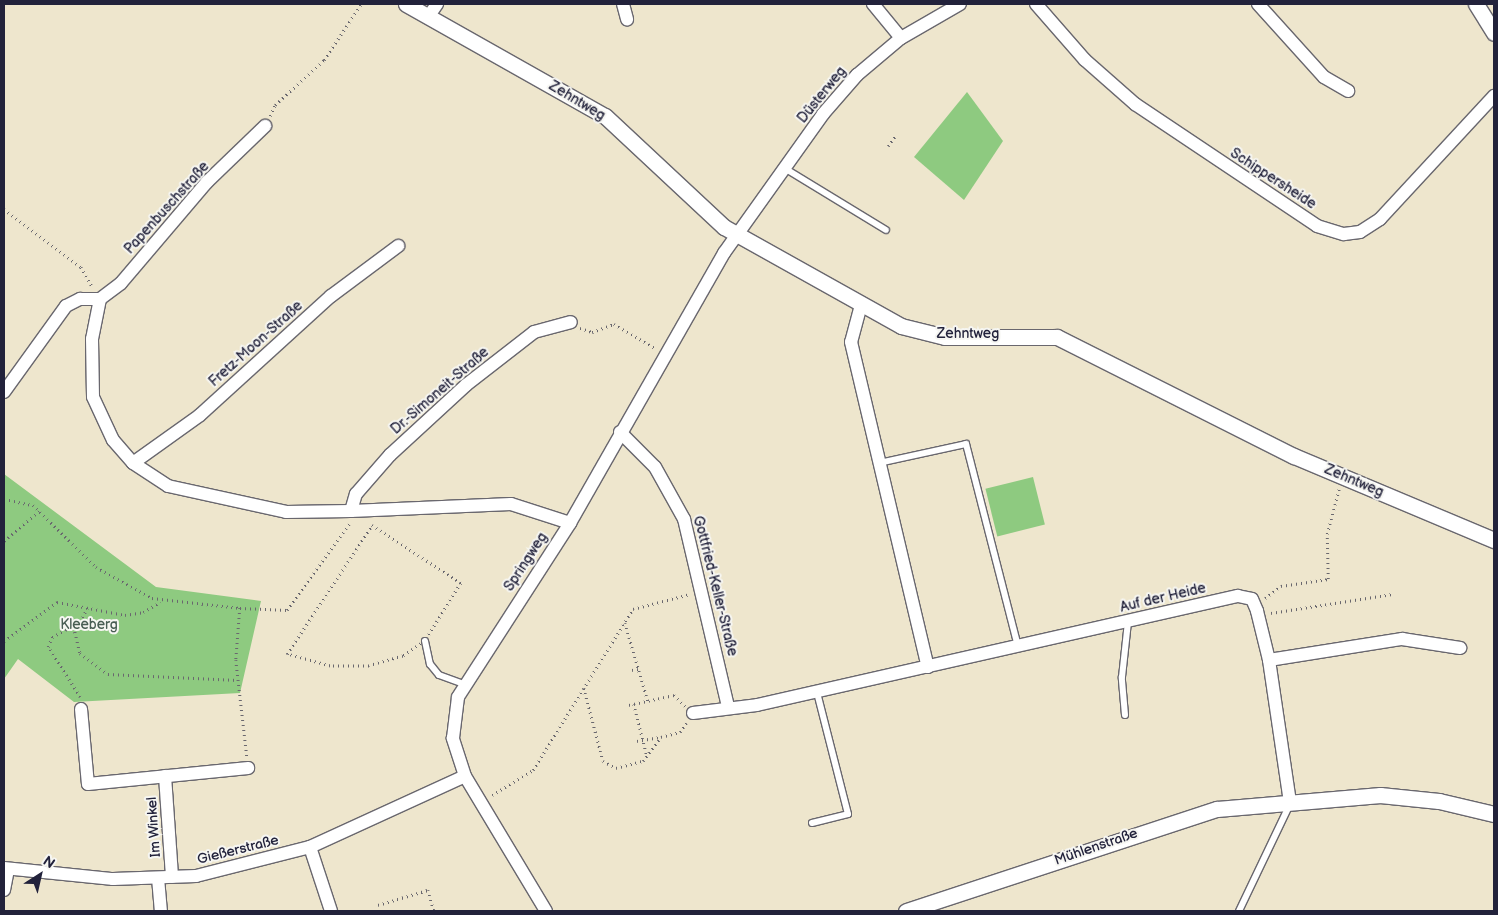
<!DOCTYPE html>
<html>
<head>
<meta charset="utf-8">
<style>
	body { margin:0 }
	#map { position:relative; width:1498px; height:915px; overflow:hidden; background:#eee6cd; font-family:"Balsamiq Sans",sans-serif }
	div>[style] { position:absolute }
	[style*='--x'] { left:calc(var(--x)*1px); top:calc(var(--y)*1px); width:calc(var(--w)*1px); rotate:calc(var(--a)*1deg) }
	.green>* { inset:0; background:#8eca80; transform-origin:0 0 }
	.path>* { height:2.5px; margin-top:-1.25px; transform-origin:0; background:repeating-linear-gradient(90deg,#69676e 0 1px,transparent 0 5px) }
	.roads { filter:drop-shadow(1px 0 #69676e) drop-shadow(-1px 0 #69676e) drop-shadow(0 1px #69676e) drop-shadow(0 -1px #69676e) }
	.service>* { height:6px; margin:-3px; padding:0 3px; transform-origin:3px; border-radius:3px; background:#fff }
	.minor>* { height:12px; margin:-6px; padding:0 6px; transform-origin:6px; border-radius:6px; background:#fff }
	.tertiary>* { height:15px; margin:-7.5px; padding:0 7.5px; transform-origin:7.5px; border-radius:7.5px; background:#fff }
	span { translate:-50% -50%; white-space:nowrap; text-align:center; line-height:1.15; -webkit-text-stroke:4px #f6f6f2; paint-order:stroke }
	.street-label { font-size:14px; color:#22223b }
	.park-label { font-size:14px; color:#485d53 }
	.frame { position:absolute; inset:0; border:5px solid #22223b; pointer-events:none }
	.north { position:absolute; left:15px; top:850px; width:50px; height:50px; -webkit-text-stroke:4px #f6f6f2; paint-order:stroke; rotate:35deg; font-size:14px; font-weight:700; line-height:20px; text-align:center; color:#22223b }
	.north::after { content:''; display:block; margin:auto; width:18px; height:22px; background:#22223b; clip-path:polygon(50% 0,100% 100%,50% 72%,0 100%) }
</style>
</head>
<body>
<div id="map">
	<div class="green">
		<div style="clip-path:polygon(967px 92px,1003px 141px,964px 200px,914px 157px)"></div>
		<div style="clip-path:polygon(4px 474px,156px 587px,261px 601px,240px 693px,74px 702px,18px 659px,4px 679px)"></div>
		<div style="left:1033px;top:477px;width:49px;height:49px;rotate:76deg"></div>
	</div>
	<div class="path">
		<div style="--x:270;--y:116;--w:12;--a:-66"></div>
		<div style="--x:275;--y:105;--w:67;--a:-42.6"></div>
		<div style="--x:324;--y:60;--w:67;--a:-56.5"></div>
		<div style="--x:888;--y:146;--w:14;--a:-54"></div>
		<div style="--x:4;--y:209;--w:96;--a:37"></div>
		<div style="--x:81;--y:267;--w:22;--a:60"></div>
		<div style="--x:580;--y:328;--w:13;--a:18"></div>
		<div style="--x:592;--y:332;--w:23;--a:-20"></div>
		<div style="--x:614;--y:324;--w:48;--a:30.3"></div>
		<div style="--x:4;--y:499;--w:30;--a:12"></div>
		<div style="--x:33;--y:505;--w:88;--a:44.5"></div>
		<div style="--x:96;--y:567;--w:64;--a:29"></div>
		<div style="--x:152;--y:598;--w:89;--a:6.5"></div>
		<div style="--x:240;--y:608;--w:47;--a:2.4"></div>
		<div style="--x:287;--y:610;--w:106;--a:-54.2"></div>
		<div style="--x:372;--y:525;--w:106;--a:33.1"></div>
		<div style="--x:461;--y:583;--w:68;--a:121.8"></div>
		<div style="--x:425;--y:641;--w:27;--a:146"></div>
		<div style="--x:403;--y:656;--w:35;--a:164"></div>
		<div style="--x:369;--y:666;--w:39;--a:180"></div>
		<div style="--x:330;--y:666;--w:45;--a:-164.4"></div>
		<div style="--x:287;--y:654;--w:154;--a:-56.6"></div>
		<div style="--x:4;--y:541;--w:48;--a:-40.7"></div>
		<div style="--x:1265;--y:598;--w:20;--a:-37"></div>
		<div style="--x:1281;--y:586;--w:48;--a:-8.5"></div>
		<div style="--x:1328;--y:579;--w:45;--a:-91.3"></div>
		<div style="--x:1327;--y:534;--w:47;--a:-75.1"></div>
		<div style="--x:240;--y:608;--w:52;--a:94.4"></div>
		<div style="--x:236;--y:660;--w:97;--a:83.5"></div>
		<div style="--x:1271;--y:613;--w:123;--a:-8.9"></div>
		<div style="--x:625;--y:623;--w:81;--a:73.6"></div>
		<div style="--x:74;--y:627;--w:27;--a:77"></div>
		<div style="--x:80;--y:653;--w:35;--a:37"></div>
		<div style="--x:108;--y:674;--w:130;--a:2.6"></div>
		<div style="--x:4;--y:641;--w:66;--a:-36.3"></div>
		<div style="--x:57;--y:602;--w:69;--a:10.8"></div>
		<div style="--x:125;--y:615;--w:18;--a:-9"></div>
		<div style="--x:143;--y:612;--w:20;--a:-30"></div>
		<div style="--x:632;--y:670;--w:6;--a:-9"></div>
		<div style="--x:584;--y:688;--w:75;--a:75.4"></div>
		<div style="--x:603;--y:761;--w:15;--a:28"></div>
		<div style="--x:616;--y:768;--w:28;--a:-15"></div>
		<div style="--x:643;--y:761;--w:30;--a:-53"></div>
		<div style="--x:661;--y:737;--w:20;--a:-15"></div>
		<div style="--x:680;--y:732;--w:11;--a:-56"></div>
		<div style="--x:80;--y:697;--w:59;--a:-122.6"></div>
		<div style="--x:48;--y:647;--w:11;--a:-68"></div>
		<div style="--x:52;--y:637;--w:32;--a:-28"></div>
		<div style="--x:80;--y:622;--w:18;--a:-63"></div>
		<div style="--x:634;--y:704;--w:54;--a:76"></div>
		<div style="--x:629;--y:705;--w:46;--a:-12.5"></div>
		<div style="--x:674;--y:695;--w:16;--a:45"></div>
		<div style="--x:637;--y:741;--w:22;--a:-10"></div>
		<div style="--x:492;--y:795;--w:48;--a:-31.4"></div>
		<div style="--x:533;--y:770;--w:190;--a:-58.2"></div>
		<div style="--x:633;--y:609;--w:59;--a:-14.7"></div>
		<div style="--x:378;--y:905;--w:52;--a:-16.7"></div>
		<div style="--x:428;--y:890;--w:22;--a:74"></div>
	</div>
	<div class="roads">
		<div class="service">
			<div style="--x:786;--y:169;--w:117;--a:31.4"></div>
			<div style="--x:879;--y:463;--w:89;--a:-12.3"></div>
			<div style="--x:966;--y:444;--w:210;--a:75.6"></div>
			<div style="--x:425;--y:641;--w:24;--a:78"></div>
			<div style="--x:430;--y:664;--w:14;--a:51"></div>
			<div style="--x:439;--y:675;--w:27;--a:20"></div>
			<div style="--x:1125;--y:715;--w:38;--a:-95"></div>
			<div style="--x:1122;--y:677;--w:55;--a:-83.8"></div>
			<div style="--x:812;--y:823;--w:37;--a:-14"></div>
			<div style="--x:848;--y:814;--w:126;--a:-104.3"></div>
			<div style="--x:1239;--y:911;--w:119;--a:-64.5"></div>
		</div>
		<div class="minor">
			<div style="--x:623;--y:4;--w:16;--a:75"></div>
			<div style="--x:873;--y:4;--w:44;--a:50.5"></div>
			<div style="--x:1036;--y:4;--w:74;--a:48.8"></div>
			<div style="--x:1085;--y:60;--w:67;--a:41.3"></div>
			<div style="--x:1135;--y:104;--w:219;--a:33.8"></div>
			<div style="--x:1317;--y:226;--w:28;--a:17"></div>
			<div style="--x:1344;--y:234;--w:16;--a:-7"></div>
			<div style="--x:1360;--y:232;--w:24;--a:-33"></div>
			<div style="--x:1380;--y:219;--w:168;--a:-47.2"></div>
			<div style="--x:1258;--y:4;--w:98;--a:47.9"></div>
			<div style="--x:1324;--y:77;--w:28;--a:30"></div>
			<div style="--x:428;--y:17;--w:16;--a:-55"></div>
			<div style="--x:100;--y:299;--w:41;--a:101.3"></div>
			<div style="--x:92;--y:339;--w:58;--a:89"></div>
			<div style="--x:93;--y:397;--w:47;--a:65.1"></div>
			<div style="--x:113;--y:440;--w:30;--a:49"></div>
			<div style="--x:133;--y:463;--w:42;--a:33.3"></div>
			<div style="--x:168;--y:486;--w:121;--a:12.4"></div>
			<div style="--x:286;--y:512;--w:65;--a:-0.9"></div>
			<div style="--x:351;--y:511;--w:18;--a:-74"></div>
			<div style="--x:356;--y:494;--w:52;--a:-48.9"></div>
			<div style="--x:390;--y:455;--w:103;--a:-42.6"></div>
			<div style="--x:466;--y:385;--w:86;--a:-37.9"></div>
			<div style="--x:534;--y:332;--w:38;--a:-15"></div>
			<div style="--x:861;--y:305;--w:38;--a:105"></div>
			<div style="--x:851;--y:342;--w:334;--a:76.7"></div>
			<div style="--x:4;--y:392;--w:106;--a:-54.2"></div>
			<div style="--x:66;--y:306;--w:16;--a:-27"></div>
			<div style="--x:80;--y:299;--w:20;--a:0"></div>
			<div style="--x:100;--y:299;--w:26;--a:-37"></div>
			<div style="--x:121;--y:283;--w:133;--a:-49.6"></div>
			<div style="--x:207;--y:182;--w:81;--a:-44"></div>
			<div style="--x:620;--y:432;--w:49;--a:45"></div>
			<div style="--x:655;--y:467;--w:60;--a:60.9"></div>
			<div style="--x:684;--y:519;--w:193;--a:76.8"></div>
			<div style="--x:133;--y:463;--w:82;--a:-35.6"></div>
			<div style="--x:200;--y:415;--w:177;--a:-42.3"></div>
			<div style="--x:331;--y:296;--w:84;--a:-36.7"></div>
			<div style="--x:351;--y:511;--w:160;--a:-2.5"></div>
			<div style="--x:511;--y:504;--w:62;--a:17.9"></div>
			<div style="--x:1269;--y:660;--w:135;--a:-9"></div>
			<div style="--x:1402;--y:639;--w:59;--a:8.8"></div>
			<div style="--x:81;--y:709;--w:75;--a:84.7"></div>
			<div style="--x:88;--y:784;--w:161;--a:-5.7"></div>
			<div style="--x:693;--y:713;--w:64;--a:-7.1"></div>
			<div style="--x:757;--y:705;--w:493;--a:-12.8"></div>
			<div style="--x:1238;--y:596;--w:14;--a:12"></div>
			<div style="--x:1252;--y:599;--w:13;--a:67"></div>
			<div style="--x:1257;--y:611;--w:50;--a:76.2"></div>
			<div style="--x:1269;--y:660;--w:144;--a:81.6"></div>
			<div style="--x:165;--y:776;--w:101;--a:86"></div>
			<div style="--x:310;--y:847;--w:67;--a:71.8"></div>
			<div style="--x:4;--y:868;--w:110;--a:5.8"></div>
			<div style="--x:113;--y:879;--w:83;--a:-2.1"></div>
			<div style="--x:196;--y:876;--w:118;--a:-14.3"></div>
			<div style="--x:310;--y:847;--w:170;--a:-24.6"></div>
			<div style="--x:158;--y:878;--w:33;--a:85"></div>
			<div style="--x:4;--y:890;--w:21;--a:-79"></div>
			<div style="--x:546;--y:911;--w:157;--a:-121"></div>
			<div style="--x:465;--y:776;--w:40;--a:-108"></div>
			<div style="--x:453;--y:738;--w:41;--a:-83"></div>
			<div style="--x:458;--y:697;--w:207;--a:-57.2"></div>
			<div style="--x:570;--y:523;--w:311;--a:-60.3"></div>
			<div style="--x:724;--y:253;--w:171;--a:-54.5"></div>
			<div style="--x:823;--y:114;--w:52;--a:-48.9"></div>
			<div style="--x:857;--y:75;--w:57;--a:-40.1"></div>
			<div style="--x:901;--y:38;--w:68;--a:-30"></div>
		</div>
		<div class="tertiary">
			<div style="--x:406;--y:4;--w:228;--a:29.4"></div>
			<div style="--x:605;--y:116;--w:163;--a:43"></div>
			<div style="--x:724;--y:227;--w:203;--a:29.2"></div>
			<div style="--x:901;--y:326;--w:45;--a:14"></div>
			<div style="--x:945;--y:337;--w:112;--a:0"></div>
			<div style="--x:1057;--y:337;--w:265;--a:26.7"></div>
			<div style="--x:1294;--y:456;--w:217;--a:22.8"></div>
			<div style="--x:1476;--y:4;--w:34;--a:58"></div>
			<div style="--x:906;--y:911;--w:327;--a:-18.2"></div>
			<div style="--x:1217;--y:809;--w:164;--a:-4.9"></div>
			<div style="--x:1380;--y:795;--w:59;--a:5.8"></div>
			<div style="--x:1439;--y:801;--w:57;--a:13.3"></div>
		</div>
	</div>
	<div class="street-label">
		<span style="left:822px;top:95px;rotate:-51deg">Düsterweg</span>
		<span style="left:577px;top:101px;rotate:31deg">Zehntweg</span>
		<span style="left:1273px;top:179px;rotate:33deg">Schippersheide</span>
		<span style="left:167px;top:208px;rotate:-48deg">Papenbuschstraße</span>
		<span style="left:968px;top:334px">Zehntweg</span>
		<span style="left:256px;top:344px;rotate:-42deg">Fretz-Moon-Straße</span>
		<span style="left:440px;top:391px;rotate:-41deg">Dr.-Simoneit-Straße</span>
		<span style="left:1354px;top:481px;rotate:23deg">Zehntweg</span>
		<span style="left:526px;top:562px;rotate:-57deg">Springweg</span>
		<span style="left:715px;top:586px;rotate:76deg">Gottfried-Keller-Straße</span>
		<span style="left:1163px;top:598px;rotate:-13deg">Auf der Heide</span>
		<span style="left:154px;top:827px;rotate:-94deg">Im Winkel</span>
		<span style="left:1096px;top:847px;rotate:-19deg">Mühlenstraße</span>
		<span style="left:238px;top:850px;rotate:-14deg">Gießerstraße</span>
	</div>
	<div class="park-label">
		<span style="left:89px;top:625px">Kleeberg</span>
	</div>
	<div class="frame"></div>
	<div class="north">N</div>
</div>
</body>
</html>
